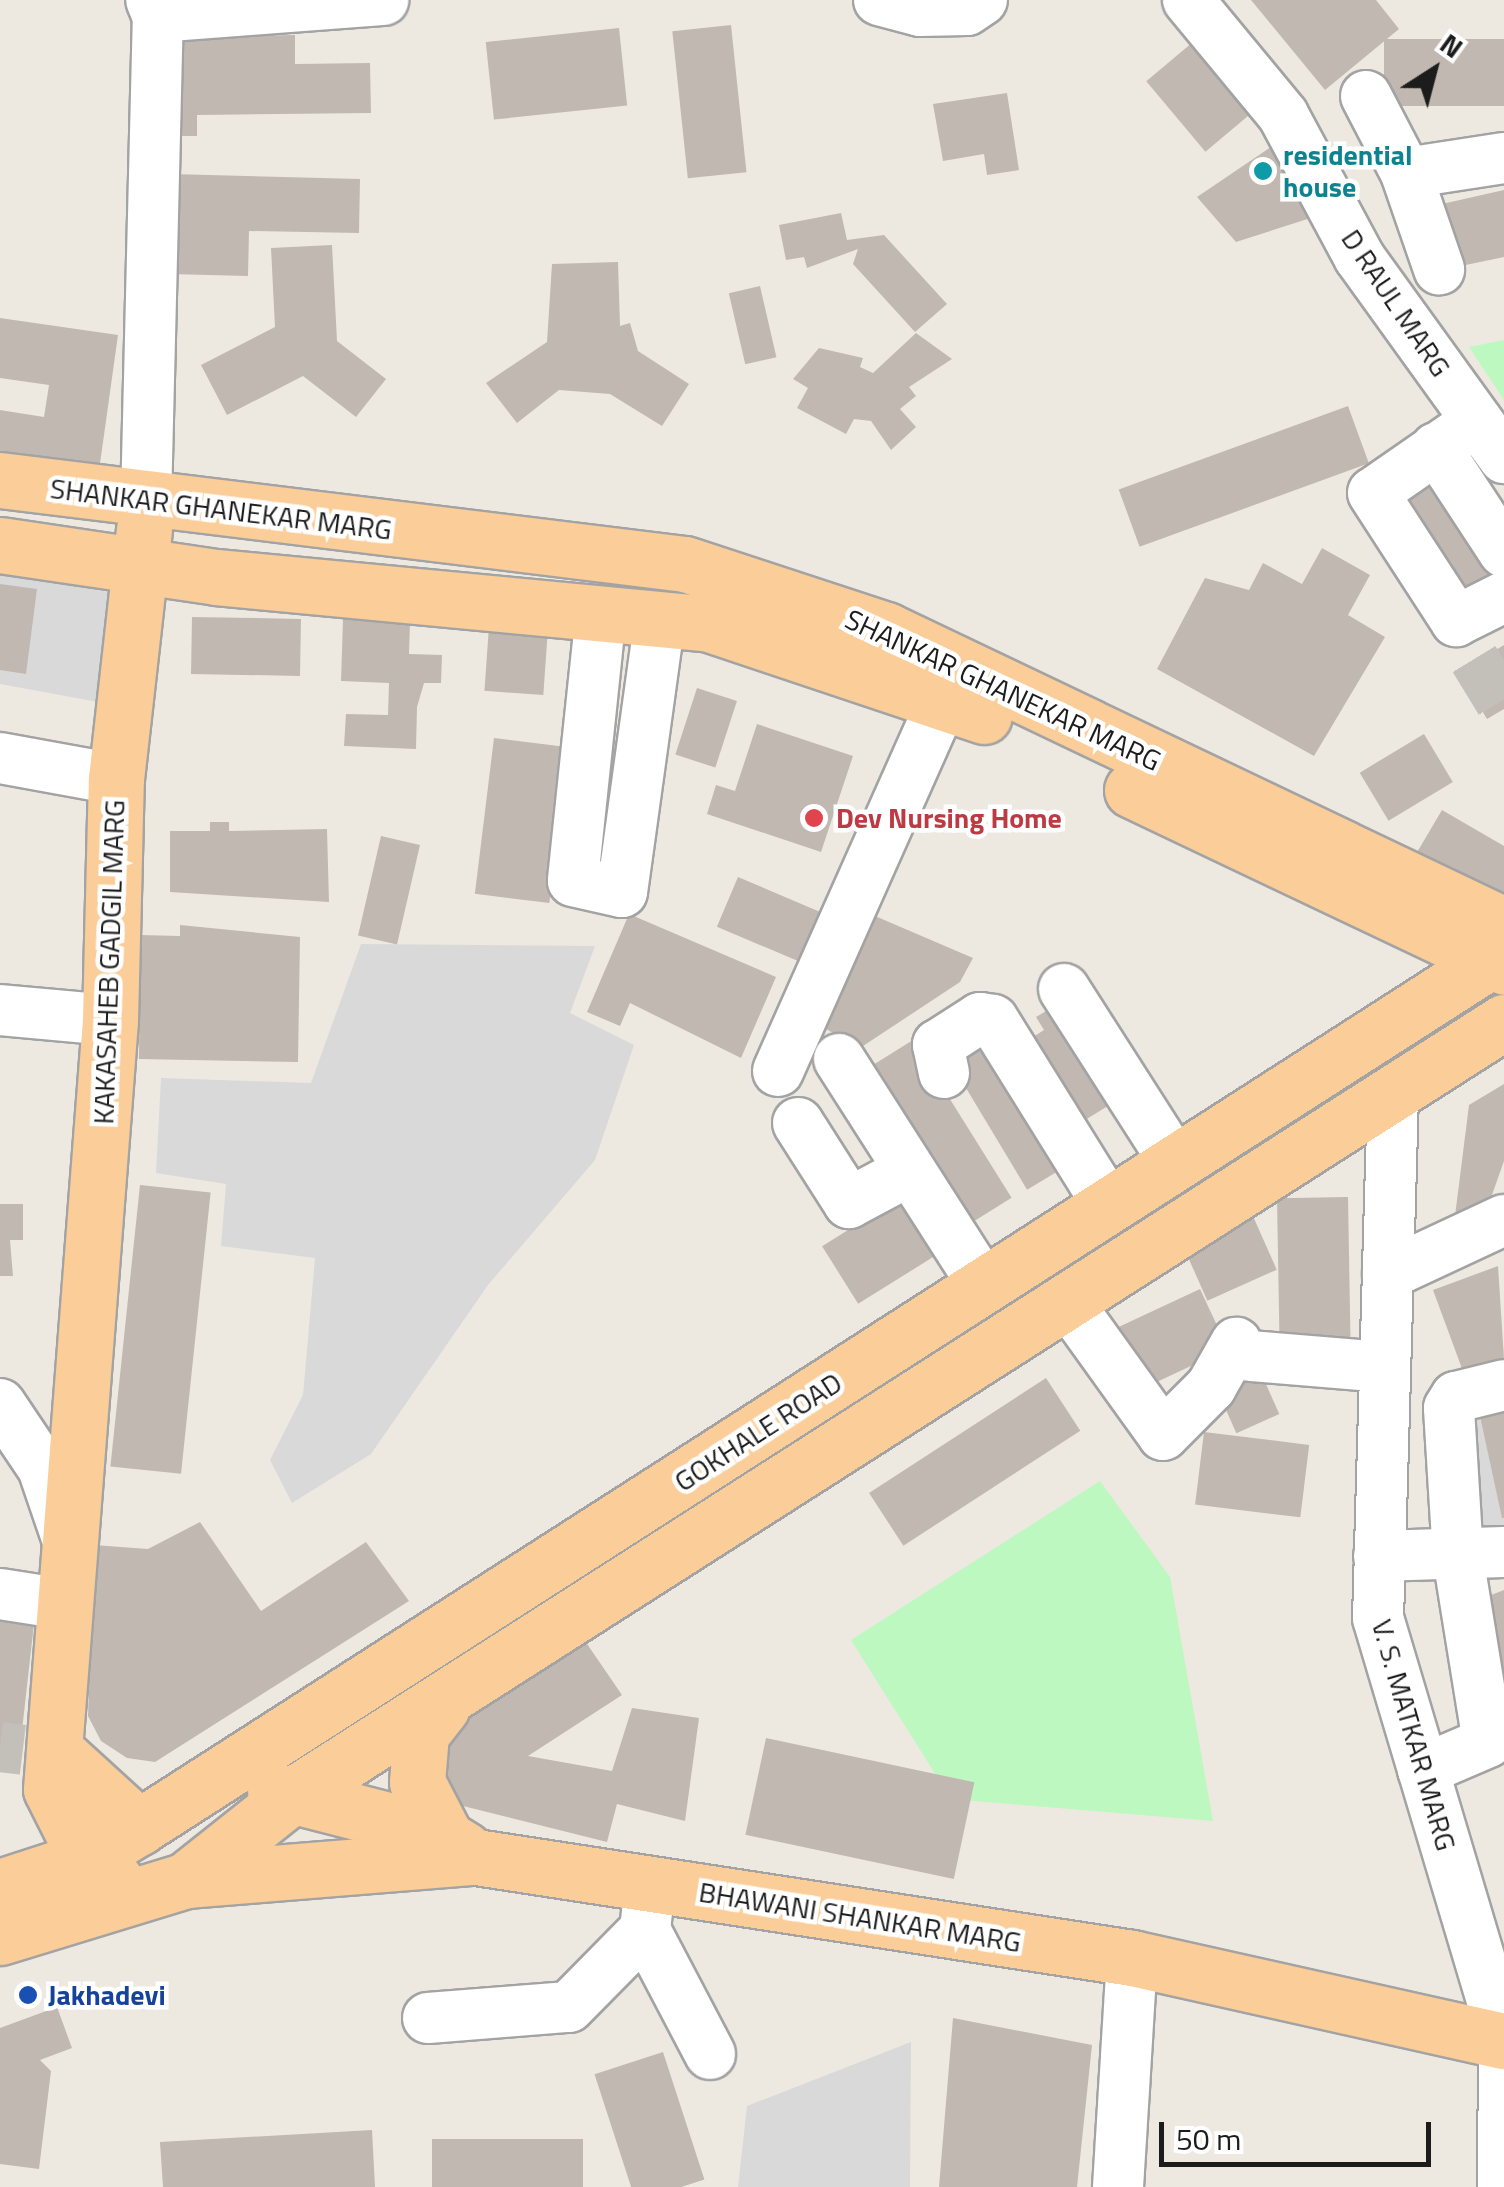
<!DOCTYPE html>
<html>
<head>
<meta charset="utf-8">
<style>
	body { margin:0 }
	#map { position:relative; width:1504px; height:2187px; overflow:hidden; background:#ede9e1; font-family:"Titillium Web",sans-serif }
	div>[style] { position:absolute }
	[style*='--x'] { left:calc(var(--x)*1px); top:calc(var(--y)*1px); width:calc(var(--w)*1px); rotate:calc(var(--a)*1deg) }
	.residential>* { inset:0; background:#dad9d9 }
	.park>* { inset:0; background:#bdf8c0 }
	.building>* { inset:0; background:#c1b8b1; transform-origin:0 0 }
	.minor-tunnel>* { height:50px; margin-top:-25px; transform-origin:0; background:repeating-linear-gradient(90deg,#c3c0ba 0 50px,transparent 0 75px) }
	.roads { filter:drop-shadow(2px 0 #a3a3a3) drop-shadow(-2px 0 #a3a3a3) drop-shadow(0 2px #a3a3a3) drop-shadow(0 -2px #a3a3a3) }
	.minor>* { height:50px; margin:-25px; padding:0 25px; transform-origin:25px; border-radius:25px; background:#fff }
	.major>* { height:55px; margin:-27.5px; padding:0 27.5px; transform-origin:27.5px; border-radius:27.5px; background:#facd99 }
	.dots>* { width:28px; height:28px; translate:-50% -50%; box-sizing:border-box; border:5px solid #fff; border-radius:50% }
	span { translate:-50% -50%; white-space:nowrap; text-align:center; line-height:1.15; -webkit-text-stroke:9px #fff; paint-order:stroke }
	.culture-label { font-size:28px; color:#0d838f; font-weight:700 }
	.left { translate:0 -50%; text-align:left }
	.street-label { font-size:28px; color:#1c1c1c }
	.health-label { font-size:28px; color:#be3a42; font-weight:700 }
	.transit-label { font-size:28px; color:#164399; font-weight:700 }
	.north { position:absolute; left:1384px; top:20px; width:100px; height:100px; -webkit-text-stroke:8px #fff; paint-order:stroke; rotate:36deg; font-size:28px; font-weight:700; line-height:40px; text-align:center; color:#1c1c1c }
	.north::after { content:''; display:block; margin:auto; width:35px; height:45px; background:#1c1c1c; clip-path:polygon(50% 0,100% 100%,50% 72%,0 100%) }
	.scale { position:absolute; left:1159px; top:2122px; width:272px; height:45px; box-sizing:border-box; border:5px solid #1c1c1c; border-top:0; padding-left:12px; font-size:30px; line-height:35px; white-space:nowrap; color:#1c1c1c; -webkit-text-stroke:8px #fff; paint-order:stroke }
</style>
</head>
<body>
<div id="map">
	<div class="residential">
		<div style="clip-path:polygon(0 573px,119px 594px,109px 704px,0 684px)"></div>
		<div style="clip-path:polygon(361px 944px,595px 946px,570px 1013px,634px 1045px,595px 1160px,488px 1285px,371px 1454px,292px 1503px,270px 1460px,303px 1395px,315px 1258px,221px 1246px,226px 1184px,156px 1173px,161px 1078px,311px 1083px)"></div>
		<div style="clip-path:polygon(1504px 1371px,1504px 1576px,1473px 1584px,1457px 1385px)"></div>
		<div style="clip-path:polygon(911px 2042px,910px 2187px,738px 2187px,747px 2106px)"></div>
	</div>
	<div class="park">
		<div style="clip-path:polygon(1504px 340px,1504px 400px,1469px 347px)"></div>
		<div style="clip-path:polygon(1100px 1481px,1170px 1577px,1213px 1821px,951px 1799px,851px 1640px)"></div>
	</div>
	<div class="building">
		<div style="clip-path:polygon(1251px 0,1376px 0,1399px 29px,1325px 90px)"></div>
		<div style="left:731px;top:25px;width:148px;height:59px;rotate:84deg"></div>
		<div style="left:619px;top:28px;width:78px;height:134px;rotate:84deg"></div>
		<div style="clip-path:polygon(295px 35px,295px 64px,370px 63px,371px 113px,197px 115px,197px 136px,169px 136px,167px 37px)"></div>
		<div style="left:1504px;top:39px;width:67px;height:120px;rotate:90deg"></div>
		<div style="left:1193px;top:42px;width:92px;height:61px;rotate:50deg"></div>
		<div style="clip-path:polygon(1007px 93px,1019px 170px,987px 175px,984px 154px,943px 161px,933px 104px)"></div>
		<div style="clip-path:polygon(1274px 145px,1320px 215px,1236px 242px,1197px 197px)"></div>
		<div style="clip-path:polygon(171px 174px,360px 179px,359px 233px,249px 231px,248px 276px,169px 274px)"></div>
		<div style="clip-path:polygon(1504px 190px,1504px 257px,1456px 267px,1442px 204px)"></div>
		<div style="clip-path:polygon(841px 213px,847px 240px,884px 235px,947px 304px,915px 332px,853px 264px,858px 249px,807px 268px,804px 257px,786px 260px,779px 225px)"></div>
		<div style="clip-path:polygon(332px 245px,337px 341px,386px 379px,356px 417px,303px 376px,227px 415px,201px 365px,275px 327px,271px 248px)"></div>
		<div style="clip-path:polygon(618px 262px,620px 326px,630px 323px,638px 351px,689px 384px,662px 426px,610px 394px,559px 390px,517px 423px,486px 383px,547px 342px,552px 264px)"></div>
		<div style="left:760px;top:286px;width:73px;height:32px;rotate:77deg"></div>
		<div style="clip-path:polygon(0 318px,118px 335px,97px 485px,0 471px,0 410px,44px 417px,49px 385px,0 378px)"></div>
		<div style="clip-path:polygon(916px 333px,952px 359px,909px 387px,916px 396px,900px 409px,916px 427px,891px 450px,871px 421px,854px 419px,846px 434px,797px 408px,808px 388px,793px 379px,819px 348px,863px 358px,860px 367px,873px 373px)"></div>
		<div style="left:1348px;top:406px;width:61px;height:244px;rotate:70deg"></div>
		<div style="left:1430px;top:462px;width:143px;height:57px;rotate:59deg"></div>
		<div style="clip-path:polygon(1322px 548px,1370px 575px,1348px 615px,1385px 637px,1314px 756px,1157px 669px,1205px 578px,1249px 590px,1263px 563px,1302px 584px)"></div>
		<div style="clip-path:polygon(0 584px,37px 589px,26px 674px,0 670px)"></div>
		<div style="left:192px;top:617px;width:109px;height:57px;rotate:1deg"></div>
		<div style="clip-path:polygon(343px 619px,410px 622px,409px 654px,442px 655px,441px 683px,424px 683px,417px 707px,416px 749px,344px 746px,346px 714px,388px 715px,389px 683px,341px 681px)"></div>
		<div style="left:489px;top:626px;width:59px;height:65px;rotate:4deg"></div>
		<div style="clip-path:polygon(1504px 645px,1504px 709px,1487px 719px,1459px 672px)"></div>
		<div style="left:697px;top:688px;width:42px;height:70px;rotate:18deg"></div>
		<div style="clip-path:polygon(757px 724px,853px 756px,821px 852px,707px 814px,716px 785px,735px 791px)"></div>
		<div style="left:1424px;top:734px;width:56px;height:75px;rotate:59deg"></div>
		<div style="left:494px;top:738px;width:75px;height:157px;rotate:7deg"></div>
		<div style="clip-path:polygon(1442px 810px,1504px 846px,1504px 904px,1416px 854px)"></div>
		<div style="clip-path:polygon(210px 822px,229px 822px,229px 831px,327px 829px,329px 902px,170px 892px,170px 831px,210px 831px)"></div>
		<div style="left:381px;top:836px;width:40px;height:102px;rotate:13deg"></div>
		<div style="left:738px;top:877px;width:90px;height:54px;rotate:23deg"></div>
		<div style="clip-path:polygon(629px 914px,776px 977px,741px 1058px,630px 1003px,620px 1026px,587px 1012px)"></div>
		<div style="clip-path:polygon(875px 916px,973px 958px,960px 982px,860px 1048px,826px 1029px)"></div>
		<div style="clip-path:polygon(180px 925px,300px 937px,298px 1062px,139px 1059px,140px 935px,180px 936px)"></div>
		<div style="clip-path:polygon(1061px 1002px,1121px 1098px,1085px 1120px,1033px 1037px,1044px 1030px,1036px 1017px)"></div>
		<div style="left:986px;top:1030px;width:158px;height:47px;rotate:59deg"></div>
		<div style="left:913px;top:1040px;width:186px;height:68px;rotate:58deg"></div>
		<div style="clip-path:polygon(1504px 1084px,1504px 1161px,1487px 1209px,1455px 1216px,1469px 1105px)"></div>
		<div style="left:140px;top:1185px;width:71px;height:283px;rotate:6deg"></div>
		<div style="left:912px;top:1190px;width:68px;height:106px;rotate:58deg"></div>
		<div style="left:1348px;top:1197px;width:154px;height:71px;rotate:89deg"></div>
		<div style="clip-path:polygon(0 1204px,23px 1204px,23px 1240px,10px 1240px,13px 1276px,0 1276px)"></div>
		<div style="left:1252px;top:1214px;width:61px;height:76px;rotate:66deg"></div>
		<div style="clip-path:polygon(1498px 1266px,1504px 1359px,1464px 1374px,1433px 1290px)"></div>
		<div style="left:1200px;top:1289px;width:66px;height:91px;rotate:65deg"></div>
		<div style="left:1261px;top:1373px;width:45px;height:47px;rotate:66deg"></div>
		<div style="left:1046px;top:1378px;width:63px;height:211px;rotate:57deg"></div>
		<div style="clip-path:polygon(1504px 1411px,1504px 1518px,1502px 1518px,1480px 1416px)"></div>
		<div style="left:1204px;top:1432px;width:106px;height:73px;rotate:7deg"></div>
		<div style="clip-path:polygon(200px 1522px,261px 1611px,366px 1542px,409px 1601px,155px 1762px,127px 1758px,101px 1741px,88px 1716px,94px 1545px,148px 1549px)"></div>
		<div style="clip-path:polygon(1504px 1590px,1504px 1681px,1473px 1602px)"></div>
		<div style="clip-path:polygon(0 1610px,35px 1615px,19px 1757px,0 1755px)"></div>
		<div style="clip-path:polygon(583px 1638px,622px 1695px,528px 1756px,612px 1771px,632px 1708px,699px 1718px,685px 1821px,617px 1804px,607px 1842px,435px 1799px,422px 1751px)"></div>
		<div style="left:766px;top:1738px;width:213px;height:99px;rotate:12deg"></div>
		<div style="clip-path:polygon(57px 2007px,72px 2048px,40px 2060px,51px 2071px,39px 2169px,0 2164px,0 2028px)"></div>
		<div style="clip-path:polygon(953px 2018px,1092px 2045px,1077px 2187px,939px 2187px)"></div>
		<div style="left:663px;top:2052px;width:134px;height:72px;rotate:72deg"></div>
		<div style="clip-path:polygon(372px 2130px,375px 2187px,163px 2187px,160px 2142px)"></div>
		<div style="left:432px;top:2139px;width:151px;height:48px"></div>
	</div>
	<div class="minor-tunnel">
		<div style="--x:1474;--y:659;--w:57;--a:58.5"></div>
		<div style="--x:0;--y:1747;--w:23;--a:7"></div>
	</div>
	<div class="roads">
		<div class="minor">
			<div style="--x:879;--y:0;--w:42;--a:15"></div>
			<div style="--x:920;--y:11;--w:47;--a:-1.2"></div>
			<div style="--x:967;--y:10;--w:18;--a:-34"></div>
			<div style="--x:1188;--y:0;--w:149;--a:50.4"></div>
			<div style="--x:1283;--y:115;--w:161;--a:61.8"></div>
			<div style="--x:1359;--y:257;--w:248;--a:54.2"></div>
			<div style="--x:158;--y:17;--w:226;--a:-4.3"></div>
			<div style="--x:1366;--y:96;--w:87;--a:62.5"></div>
			<div style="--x:1406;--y:173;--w:99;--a:-8.7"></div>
			<div style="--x:1406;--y:173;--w:102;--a:71"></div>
			<div style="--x:1477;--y:421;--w:126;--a:145.3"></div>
			<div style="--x:1373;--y:493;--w:153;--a:57"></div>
			<div style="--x:1456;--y:621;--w:54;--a:-26.6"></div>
			<div style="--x:1436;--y:448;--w:124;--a:56.8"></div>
			<div style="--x:146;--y:502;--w:485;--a:-88.6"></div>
			<div style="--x:158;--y:17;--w:18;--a:-112"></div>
			<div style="--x:601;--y:613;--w:269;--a:96"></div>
			<div style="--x:573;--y:881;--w:50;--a:12.7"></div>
			<div style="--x:622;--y:892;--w:276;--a:-82.1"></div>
			<div style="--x:0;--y:758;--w:118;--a:10.3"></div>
			<div style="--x:1064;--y:989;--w:208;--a:57.4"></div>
			<div style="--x:0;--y:1010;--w:110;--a:5.2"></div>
			<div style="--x:839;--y:1059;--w:269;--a:57.4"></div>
			<div style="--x:778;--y:1071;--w:411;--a:-66"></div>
			<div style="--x:944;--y:1073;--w:29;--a:-102"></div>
			<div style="--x:938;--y:1045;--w:50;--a:-32.7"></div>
			<div style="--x:980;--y:1018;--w:13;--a:9"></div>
			<div style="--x:993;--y:1020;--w:219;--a:58.1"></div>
			<div style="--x:1393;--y:1095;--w:523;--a:91.64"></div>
			<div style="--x:1378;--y:1618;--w:441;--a:73.4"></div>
			<div style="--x:1504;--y:2041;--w:146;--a:90.4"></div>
			<div style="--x:798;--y:1123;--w:95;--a:57.5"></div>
			<div style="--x:849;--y:1203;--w:68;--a:-28.1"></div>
			<div style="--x:1388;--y:1274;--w:128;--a:-25"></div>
			<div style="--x:1069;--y:1304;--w:161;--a:54.3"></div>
			<div style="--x:1163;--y:1435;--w:68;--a:-45"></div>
			<div style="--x:1211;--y:1387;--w:51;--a:-60.4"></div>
			<div style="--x:1250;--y:1356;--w:135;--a:4.7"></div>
			<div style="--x:0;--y:1404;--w:77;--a:56.1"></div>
			<div style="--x:43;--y:1468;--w:77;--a:71.1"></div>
			<div style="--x:1379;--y:1556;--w:125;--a:-1.8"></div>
			<div style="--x:0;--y:1594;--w:65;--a:8.9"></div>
			<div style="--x:1423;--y:1770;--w:71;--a:-23.3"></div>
			<div style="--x:1488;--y:1742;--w:188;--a:-99.2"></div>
			<div style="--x:1458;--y:1556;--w:148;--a:-93.5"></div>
			<div style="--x:1449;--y:1408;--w:13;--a:-58"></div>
			<div style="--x:1456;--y:1397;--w:49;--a:-14"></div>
			<div style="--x:645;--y:1930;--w:140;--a:62.3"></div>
			<div style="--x:428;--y:2018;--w:141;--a:-4.5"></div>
			<div style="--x:569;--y:2007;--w:108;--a:-45.4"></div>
			<div style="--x:645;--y:1930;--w:45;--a:-83.7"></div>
			<div style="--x:1118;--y:2187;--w:229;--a:-86.5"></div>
		</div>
		<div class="major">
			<div style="--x:0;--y:480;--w:690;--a:6.99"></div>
			<div style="--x:685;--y:564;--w:212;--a:18.2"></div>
			<div style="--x:886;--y:630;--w:685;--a:25.52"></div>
			<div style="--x:0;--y:545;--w:218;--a:8.4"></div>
			<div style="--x:216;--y:577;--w:492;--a:5.4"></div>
			<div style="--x:706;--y:623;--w:293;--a:18.5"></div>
			<div style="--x:1132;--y:790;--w:412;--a:25.4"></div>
			<div style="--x:442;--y:1707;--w:34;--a:128"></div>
			<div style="--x:421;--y:1734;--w:48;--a:94.8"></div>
			<div style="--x:417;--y:1782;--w:63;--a:62.6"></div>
			<div style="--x:446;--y:1838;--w:22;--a:32"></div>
			<div style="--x:58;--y:1753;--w:110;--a:42.4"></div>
			<div style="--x:275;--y:1791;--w:125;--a:14.4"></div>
			<div style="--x:396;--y:1822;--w:87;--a:23.6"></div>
			<div style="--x:476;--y:1857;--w:664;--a:8.75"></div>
			<div style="--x:1132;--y:1958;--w:381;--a:12.6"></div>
			<div style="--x:186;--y:1880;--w:288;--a:-4.6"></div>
			<div style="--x:116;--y:1881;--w:37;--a:-144"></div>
			<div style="--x:86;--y:1859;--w:78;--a:-116.6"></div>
			<div style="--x:51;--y:1789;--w:771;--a:-85.61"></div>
			<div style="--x:110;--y:1020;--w:241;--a:-88.6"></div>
			<div style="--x:116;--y:779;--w:251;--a:-83.6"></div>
			<div style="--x:0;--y:1887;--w:90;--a:-18"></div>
			<div style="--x:86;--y:1859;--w:62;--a:-31.1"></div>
			<div style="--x:139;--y:1827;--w:1621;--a:-32.66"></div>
			<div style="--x:0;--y:1937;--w:195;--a:-17"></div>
			<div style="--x:186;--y:1880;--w:137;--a:-38.5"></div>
			<div style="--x:293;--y:1795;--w:1437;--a:-32.55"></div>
		</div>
	</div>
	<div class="dots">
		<div style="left:1263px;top:171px;background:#0f9aa8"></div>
		<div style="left:814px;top:818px;background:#e0444e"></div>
		<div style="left:28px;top:1995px;background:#1a4fb4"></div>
	</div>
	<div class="culture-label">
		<span class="left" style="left:1283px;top:171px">residential<br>house</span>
	</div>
	<div class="street-label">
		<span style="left:1396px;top:303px;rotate:56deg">D RAUL MARG</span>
		<span style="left:221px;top:509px;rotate:7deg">SHANKAR GHANEKAR MARG</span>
		<span style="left:1003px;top:690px;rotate:25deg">SHANKAR GHANEKAR MARG</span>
		<span style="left:109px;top:962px;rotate:-88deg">KAKASAHEB GADGIL MARG</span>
		<span style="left:758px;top:1432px;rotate:-33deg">GOKHALE ROAD</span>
		<span style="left:1414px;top:1735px;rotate:74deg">V. S. MATKAR MARG</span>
		<span style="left:860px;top:1917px;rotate:9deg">BHAWANI SHANKAR MARG</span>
	</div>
	<div class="health-label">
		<span class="left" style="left:836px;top:818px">Dev Nursing Home</span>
	</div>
	<div class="transit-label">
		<span class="left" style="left:48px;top:1995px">Jakhadevi</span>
	</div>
	<div class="north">N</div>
	<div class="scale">50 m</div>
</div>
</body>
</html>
